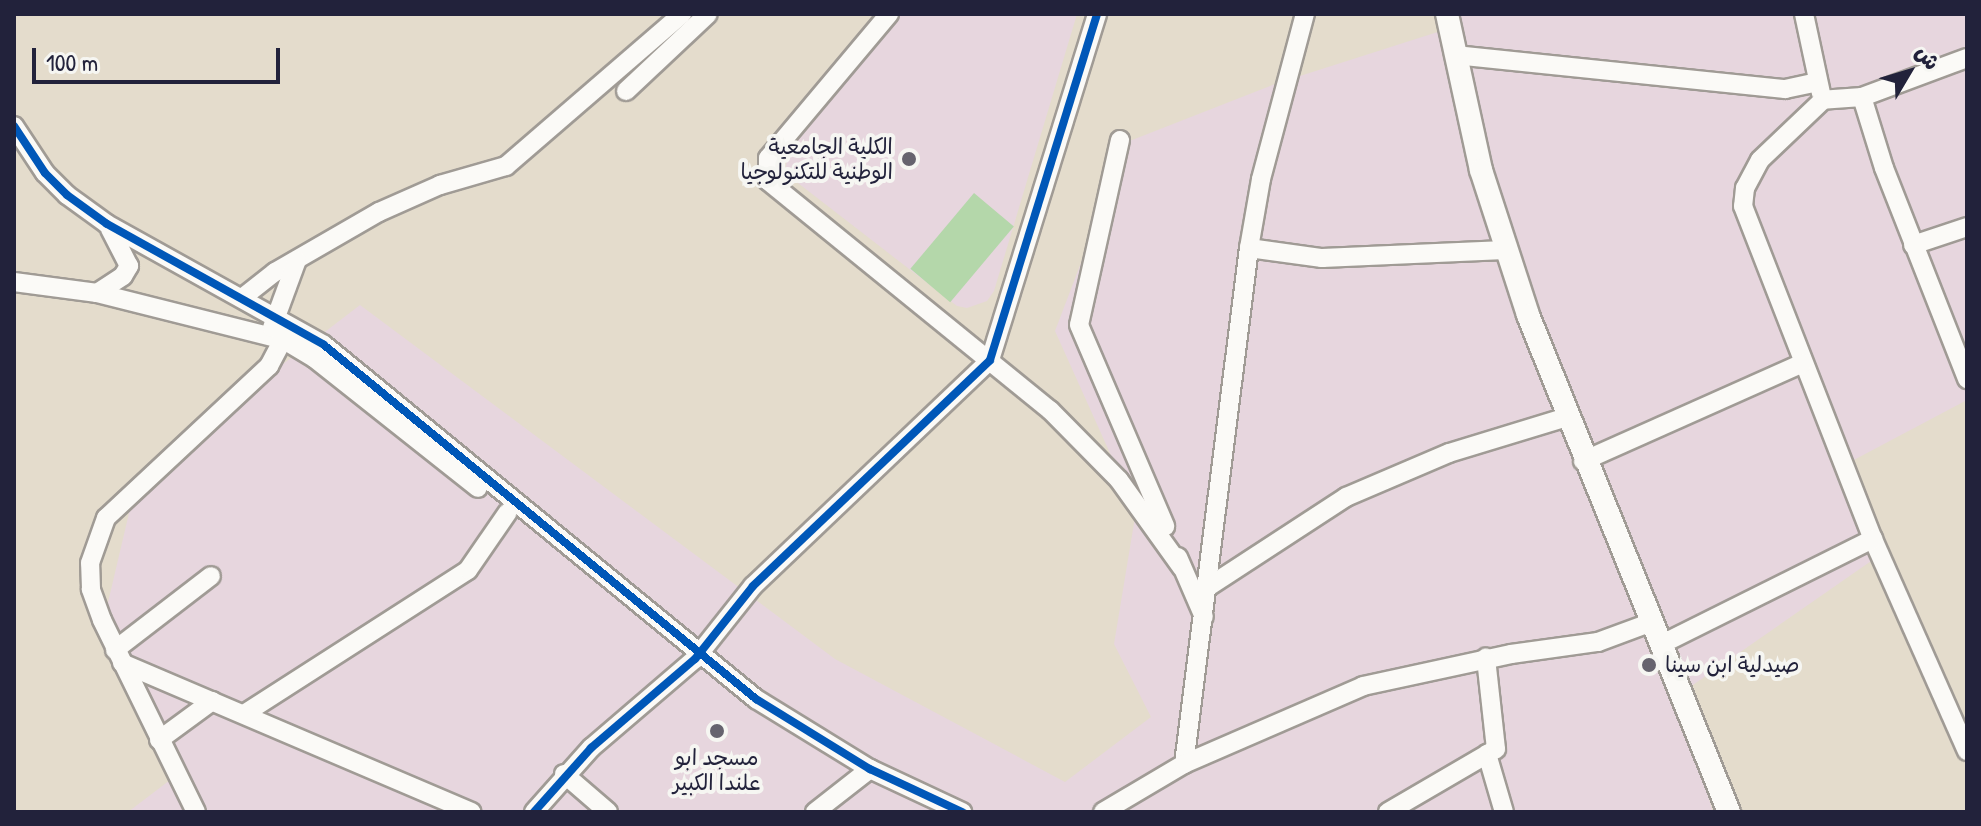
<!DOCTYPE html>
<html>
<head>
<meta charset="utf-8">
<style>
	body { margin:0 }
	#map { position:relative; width:1981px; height:826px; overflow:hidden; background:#e4dccc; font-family:"Patrick Hand","Playpen Sans Arabic",sans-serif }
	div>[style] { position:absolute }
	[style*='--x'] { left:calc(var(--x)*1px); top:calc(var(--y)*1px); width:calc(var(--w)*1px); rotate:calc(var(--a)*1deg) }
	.built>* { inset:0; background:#e7d6de }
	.green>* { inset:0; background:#b4d7aa; transform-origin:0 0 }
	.roads { filter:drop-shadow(2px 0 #a09b95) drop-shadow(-2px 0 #a09b95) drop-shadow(0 2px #a09b95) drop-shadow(0 -2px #a09b95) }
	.minor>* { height:18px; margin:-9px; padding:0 9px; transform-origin:9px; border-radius:9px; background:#fbfaf7 }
	.major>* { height:22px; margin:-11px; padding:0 11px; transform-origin:11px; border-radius:11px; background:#fbfaf7 }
	.cycleway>* { height:8px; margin:-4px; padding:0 4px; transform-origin:4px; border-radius:4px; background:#0057b8 }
	.dots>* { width:22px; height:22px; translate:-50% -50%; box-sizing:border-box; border:4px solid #f6f6f2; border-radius:50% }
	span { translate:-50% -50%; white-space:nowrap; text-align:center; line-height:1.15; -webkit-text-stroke:8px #f6f6f2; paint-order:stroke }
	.poi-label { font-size:22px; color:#22223b }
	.right { translate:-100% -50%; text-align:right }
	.left { translate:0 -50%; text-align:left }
	.frame { position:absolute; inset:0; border:16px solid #22223b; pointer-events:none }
	.north { position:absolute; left:1869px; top:32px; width:80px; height:80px; -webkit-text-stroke:6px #f6f6f2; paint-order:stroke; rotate:52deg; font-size:22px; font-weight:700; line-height:32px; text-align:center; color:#22223b }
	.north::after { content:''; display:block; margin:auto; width:28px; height:36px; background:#22223b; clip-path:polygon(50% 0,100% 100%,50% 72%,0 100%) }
	.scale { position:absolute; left:32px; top:48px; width:248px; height:36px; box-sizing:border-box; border:4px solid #22223b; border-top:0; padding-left:10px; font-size:24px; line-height:28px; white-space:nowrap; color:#22223b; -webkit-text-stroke:6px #f6f6f2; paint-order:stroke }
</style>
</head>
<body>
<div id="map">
	<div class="built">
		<div style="clip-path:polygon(901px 14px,1077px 14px,994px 291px,987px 301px,967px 308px,957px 306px,785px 173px,789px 145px)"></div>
		<div style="clip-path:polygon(1445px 14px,1967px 14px,1967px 400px,1850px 462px,1887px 550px,1677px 696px,1713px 812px,128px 812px,174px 777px,106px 611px,138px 475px,360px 305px,835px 659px,1065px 782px,1151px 717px,1114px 644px,1136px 511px,1055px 331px,1127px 142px,1275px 84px,1447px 29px)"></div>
	</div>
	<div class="green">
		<div style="left:974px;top:193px;width:52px;height:99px;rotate:40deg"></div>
	</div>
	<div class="roads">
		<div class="minor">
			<div style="--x:889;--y:14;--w:188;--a:130"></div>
			<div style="--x:768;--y:158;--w:23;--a:90"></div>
			<div style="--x:768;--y:181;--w:363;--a:39.1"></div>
			<div style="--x:1050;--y:410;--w:98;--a:45.4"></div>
			<div style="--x:1119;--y:480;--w:108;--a:54.4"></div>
			<div style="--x:1804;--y:14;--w:81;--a:77.9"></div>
			<div style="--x:1455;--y:55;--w:332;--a:5.9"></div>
			<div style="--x:1785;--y:89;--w:33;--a:-12"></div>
			<div style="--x:1967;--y:58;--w:112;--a:159.6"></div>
			<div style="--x:1862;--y:97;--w:39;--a:176"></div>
			<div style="--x:1823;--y:100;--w:87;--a:136.4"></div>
			<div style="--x:1760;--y:160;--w:32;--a:118"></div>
			<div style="--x:1745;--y:188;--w:18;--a:96"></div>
			<div style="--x:1743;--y:206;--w:357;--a:68.7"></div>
			<div style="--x:1873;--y:539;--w:232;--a:66.1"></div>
			<div style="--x:626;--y:91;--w:112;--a:-43.2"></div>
			<div style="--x:1862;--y:97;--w:74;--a:72.8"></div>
			<div style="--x:1884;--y:168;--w:227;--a:68.5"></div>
			<div style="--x:14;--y:126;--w:56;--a:56.6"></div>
			<div style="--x:45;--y:173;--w:31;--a:45"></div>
			<div style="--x:67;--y:195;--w:49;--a:35.9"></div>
			<div style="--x:107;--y:224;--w:248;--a:29.1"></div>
			<div style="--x:324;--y:345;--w:559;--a:39.33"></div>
			<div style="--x:756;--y:699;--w:134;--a:31.6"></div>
			<div style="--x:870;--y:769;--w:102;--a:25.1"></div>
			<div style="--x:1120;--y:140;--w:189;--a:102.5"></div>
			<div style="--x:1079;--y:325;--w:219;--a:66.8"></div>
			<div style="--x:1913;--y:245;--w:57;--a:-18.4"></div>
			<div style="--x:1249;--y:248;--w:74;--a:7.8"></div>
			<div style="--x:1322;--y:258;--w:183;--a:-2.5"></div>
			<div style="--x:14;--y:282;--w:84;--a:7.5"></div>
			<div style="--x:97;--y:293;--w:193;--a:14.1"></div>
			<div style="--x:284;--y:340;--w:35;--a:31"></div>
			<div style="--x:314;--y:358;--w:209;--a:38.4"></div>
			<div style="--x:97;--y:293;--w:31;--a:-33"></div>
			<div style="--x:123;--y:276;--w:12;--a:-59"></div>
			<div style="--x:129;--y:266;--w:42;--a:-117.2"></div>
			<div style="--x:242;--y:298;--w:42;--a:-38.2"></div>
			<div style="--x:275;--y:272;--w:120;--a:-30"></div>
			<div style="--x:379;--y:212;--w:67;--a:-23.9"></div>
			<div style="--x:440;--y:185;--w:69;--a:-16.1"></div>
			<div style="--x:506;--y:166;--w:233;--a:-40.8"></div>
			<div style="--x:272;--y:328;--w:72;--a:-69.8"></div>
			<div style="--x:1583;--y:461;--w:241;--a:-24"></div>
			<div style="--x:1178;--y:557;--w:65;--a:66.6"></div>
			<div style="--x:1208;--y:587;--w:165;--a:-33.1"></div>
			<div style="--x:1346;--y:497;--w:112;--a:-23.1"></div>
			<div style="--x:1449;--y:453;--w:123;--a:-17"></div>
			<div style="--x:1662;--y:644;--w:236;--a:-26.5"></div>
			<div style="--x:115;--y:650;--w:121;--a:-37.6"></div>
			<div style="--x:122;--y:663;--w:380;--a:23.1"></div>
			<div style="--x:244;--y:714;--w:266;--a:-32.7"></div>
			<div style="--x:468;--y:570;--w:70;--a:-55.4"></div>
			<div style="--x:159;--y:740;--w:66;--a:-36.3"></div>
			<div style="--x:1487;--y:754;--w:60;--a:73.7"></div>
			<div style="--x:1184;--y:764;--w:520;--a:-82.82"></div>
			<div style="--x:1249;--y:248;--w:70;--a:-80.1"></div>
			<div style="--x:1261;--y:179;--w:171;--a:-75.1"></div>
			<div style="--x:564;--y:774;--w:58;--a:40.8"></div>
			<div style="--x:196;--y:812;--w:214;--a:-116.1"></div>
			<div style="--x:102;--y:620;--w:33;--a:-110"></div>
			<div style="--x:91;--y:589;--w:26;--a:-92"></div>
			<div style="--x:90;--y:563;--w:48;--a:-70.4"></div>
			<div style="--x:106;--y:518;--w:223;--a:-43"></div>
			<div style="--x:269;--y:366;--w:41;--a:-62.2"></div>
			<div style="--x:534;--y:812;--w:86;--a:-48.3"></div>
			<div style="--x:591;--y:748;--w:137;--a:-40.6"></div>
			<div style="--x:695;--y:659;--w:93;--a:-51.5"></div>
			<div style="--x:753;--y:586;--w:327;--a:-43.6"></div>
			<div style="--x:990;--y:360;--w:362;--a:-72.8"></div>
			<div style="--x:815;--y:812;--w:70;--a:-38"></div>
			<div style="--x:1103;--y:812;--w:94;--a:-30.7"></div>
			<div style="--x:1184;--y:764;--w:195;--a:-23.5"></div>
			<div style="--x:1363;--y:686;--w:151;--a:-12.2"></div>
			<div style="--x:1511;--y:654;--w:88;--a:-7.9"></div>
			<div style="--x:1598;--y:642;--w:58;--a:-20.3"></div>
			<div style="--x:1388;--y:812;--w:125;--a:-30.3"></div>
			<div style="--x:1496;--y:749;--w:92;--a:-96.3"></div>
		</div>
		<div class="major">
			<div style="--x:1447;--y:14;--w:160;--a:77.7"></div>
			<div style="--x:1481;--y:170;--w:152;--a:72"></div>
			<div style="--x:1528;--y:315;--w:536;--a:67.98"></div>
		</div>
	</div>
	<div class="cycleway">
		<div style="--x:14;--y:126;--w:56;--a:56.6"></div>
		<div style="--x:45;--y:173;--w:31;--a:45"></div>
		<div style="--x:67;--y:195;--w:49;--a:35.9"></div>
		<div style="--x:107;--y:224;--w:248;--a:29.1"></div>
		<div style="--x:324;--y:345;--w:559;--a:39.33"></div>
		<div style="--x:756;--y:699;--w:134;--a:31.6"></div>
		<div style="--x:870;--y:769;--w:102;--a:25.1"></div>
		<div style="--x:534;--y:812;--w:86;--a:-48.3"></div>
		<div style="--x:591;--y:748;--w:137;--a:-40.6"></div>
		<div style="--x:695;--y:659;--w:93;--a:-51.5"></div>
		<div style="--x:753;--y:586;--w:327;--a:-43.6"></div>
		<div style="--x:990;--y:360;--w:362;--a:-72.8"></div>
	</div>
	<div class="dots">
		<div style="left:909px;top:159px;background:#66636e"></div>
		<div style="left:1649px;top:665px;background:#66636e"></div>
		<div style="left:717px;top:731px;background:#66636e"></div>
	</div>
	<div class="poi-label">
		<span class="right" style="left:893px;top:159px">الكلية الجامعية<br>الوطنية للتكنولوجيا</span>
		<span class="left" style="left:1665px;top:665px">صيدلية ابن سينا</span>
		<span style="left:717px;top:770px">مسجد ابو<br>علندا الكبير</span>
	</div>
	<div class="frame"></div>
	<div class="north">ش</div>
	<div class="scale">100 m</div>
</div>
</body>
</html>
